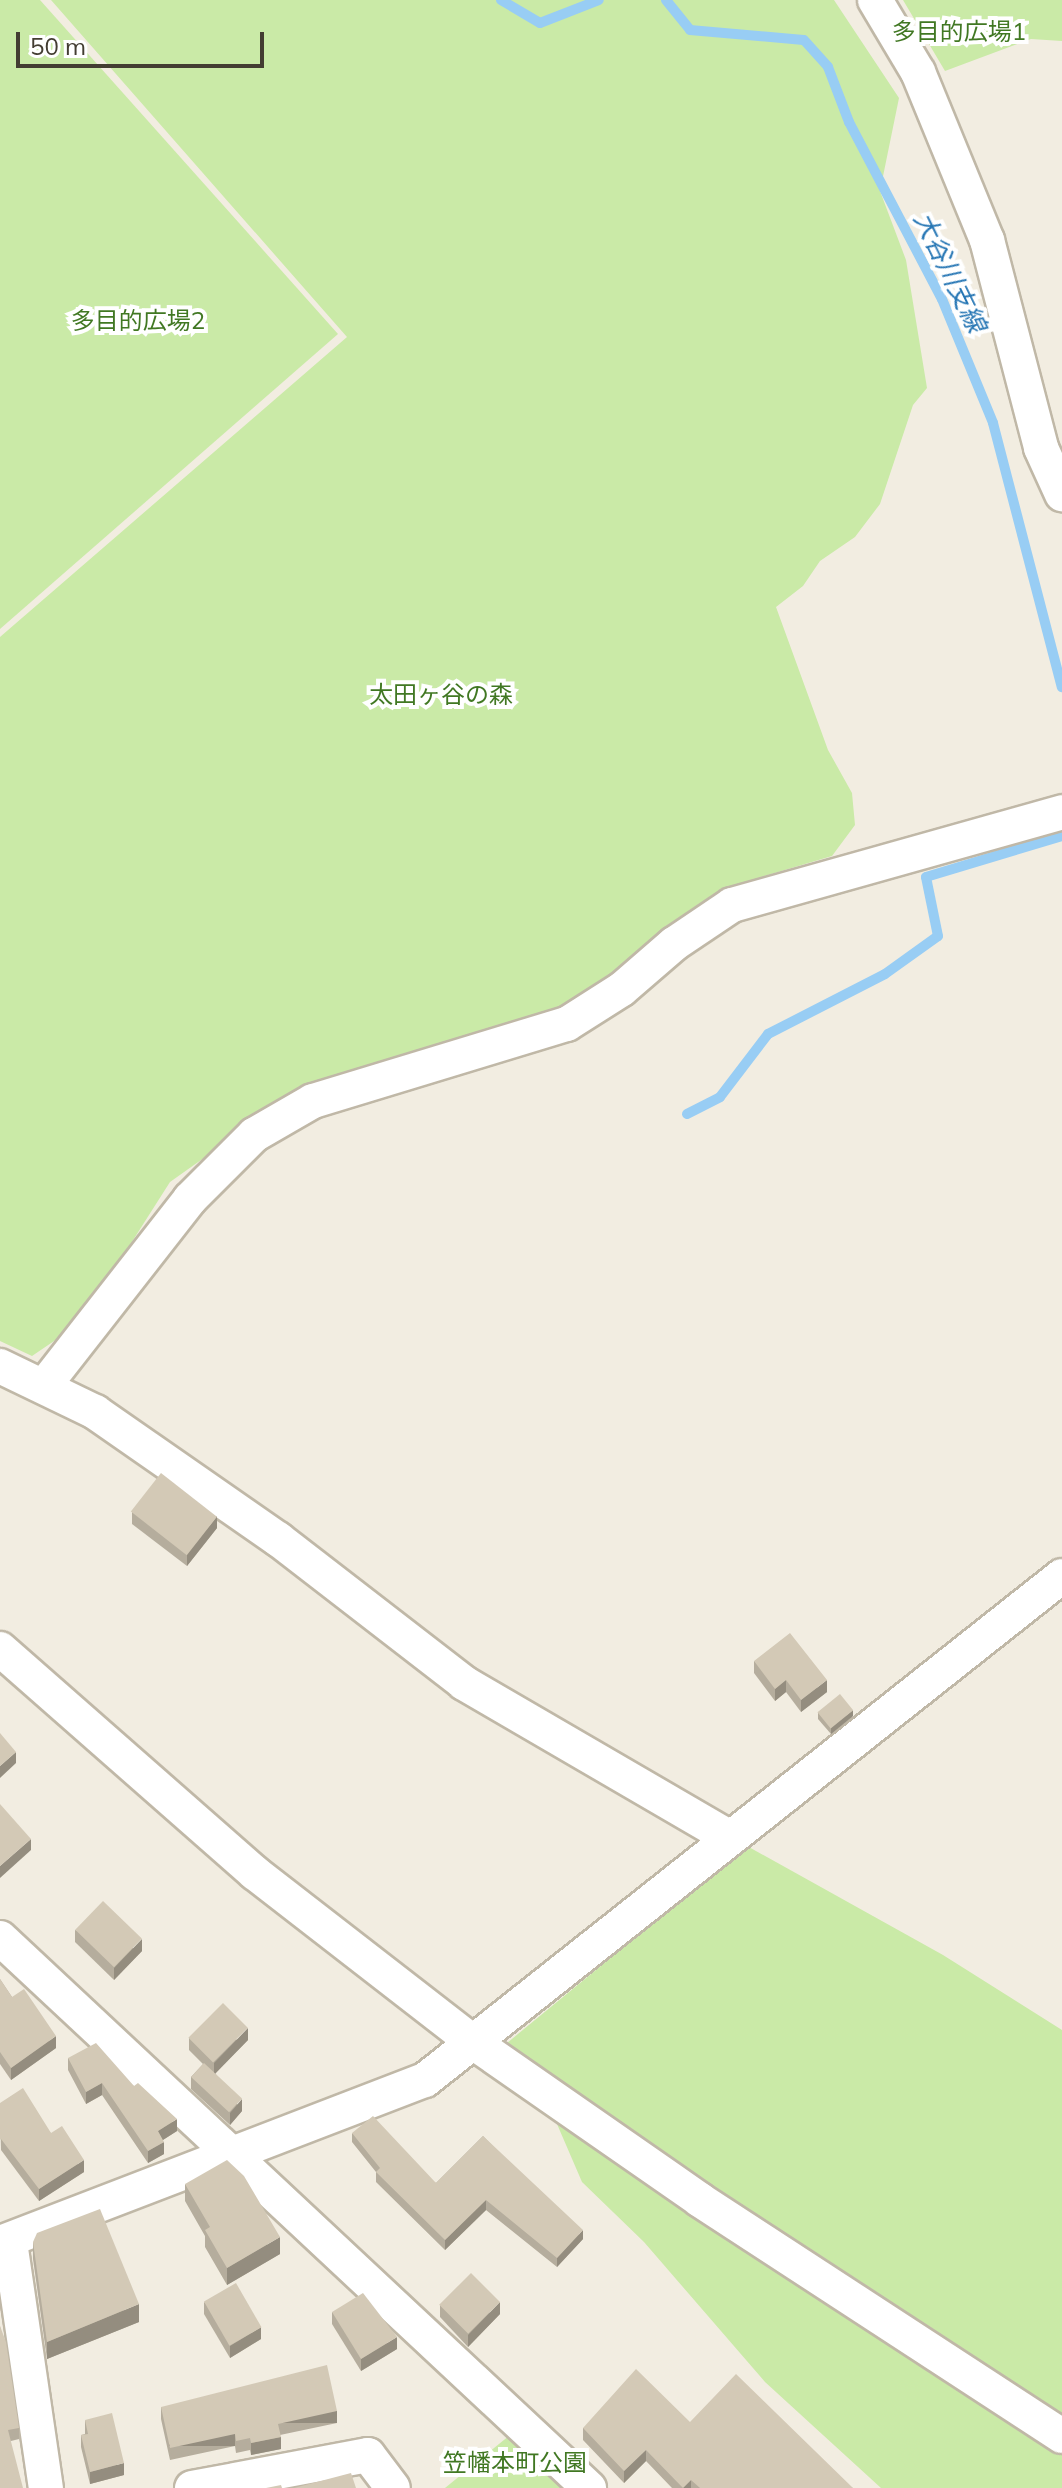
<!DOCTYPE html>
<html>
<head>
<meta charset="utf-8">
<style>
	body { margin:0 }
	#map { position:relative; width:1062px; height:2488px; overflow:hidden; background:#f2ede1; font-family:Mulish,"Noto Sans JP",sans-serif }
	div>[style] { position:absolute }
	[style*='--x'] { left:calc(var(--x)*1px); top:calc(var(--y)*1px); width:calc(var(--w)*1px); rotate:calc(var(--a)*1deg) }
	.green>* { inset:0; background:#caeaa7 }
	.stream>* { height:10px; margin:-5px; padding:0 5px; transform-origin:5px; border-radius:5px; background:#98cdf4 }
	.roads { filter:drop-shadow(2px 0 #c0b8a7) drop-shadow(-2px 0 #c0b8a7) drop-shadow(0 2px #c0b8a7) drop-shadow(0 -2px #c0b8a7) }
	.minor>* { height:34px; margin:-17px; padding:0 17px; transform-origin:17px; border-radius:17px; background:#fff }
	.wall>* { inset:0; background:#b5ad9d }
	.shaded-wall>* { inset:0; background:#948d7f; transform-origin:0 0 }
	.building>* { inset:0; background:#d3c9b6; transform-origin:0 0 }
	span { translate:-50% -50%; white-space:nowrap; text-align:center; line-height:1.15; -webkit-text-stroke:8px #fff; paint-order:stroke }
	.park-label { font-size:24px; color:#417823 }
	.water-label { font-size:26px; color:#2676b4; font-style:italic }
	.scale { position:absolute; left:16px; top:32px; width:248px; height:36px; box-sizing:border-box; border:4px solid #433d32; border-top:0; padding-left:10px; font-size:24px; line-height:28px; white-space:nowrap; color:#433d32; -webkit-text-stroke:6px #fff; paint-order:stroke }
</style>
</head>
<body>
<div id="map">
	<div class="green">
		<div style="clip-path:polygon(0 0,40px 0,338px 334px,0 629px)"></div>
		<div style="clip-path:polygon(51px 0,834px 0,899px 98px,880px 191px,906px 260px,927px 388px,913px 405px,880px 504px,855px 537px,820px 561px,803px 586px,776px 607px,828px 750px,852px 793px,855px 825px,832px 856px,758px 878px,700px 912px,573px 1012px,266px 1114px,170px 1182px,100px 1292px,60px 1337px,32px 1356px,0 1341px,0 637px,347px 337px)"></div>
		<div style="clip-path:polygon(903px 0,1062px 0,1062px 41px,1031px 39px,945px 71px)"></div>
		<div style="clip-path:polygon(747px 1846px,943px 1955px,1062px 2030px,1062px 2488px,881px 2488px,765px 2382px,644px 2242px,582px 2182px,557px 2124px,520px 2087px,496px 2052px)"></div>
		<div style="clip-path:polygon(515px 2431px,576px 2488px,445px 2488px)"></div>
	</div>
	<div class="stream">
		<div style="--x:501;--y:0;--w:45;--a:30.5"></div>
		<div style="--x:540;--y:23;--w:63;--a:-21.3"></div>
		<div style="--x:666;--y:0;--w:38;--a:51"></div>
		<div style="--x:690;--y:30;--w:114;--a:5"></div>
		<div style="--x:804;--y:40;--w:36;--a:48"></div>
		<div style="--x:828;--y:67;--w:59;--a:69.1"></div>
		<div style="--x:849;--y:122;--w:200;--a:62.3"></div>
		<div style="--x:942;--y:299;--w:134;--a:67.6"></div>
		<div style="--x:993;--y:423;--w:273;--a:75.4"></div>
		<div style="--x:687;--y:1114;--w:37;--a:-27"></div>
		<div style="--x:720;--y:1097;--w:79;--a:-52.7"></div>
		<div style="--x:768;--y:1034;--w:131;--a:-27.1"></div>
		<div style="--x:885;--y:974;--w:65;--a:-35.6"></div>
		<div style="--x:938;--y:936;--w:60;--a:-101.5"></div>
		<div style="--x:926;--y:877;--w:142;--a:-16.8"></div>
	</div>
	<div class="roads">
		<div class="minor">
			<div style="--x:875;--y:0;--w:84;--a:59.2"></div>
			<div style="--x:918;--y:72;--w:182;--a:67.7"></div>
			<div style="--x:987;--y:240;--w:215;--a:75.4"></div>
			<div style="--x:1041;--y:448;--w:51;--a:65.5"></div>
			<div style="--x:0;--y:1366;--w:106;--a:25.8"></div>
			<div style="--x:95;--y:1412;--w:223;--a:34.8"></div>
			<div style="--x:278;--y:1539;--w:235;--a:37.7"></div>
			<div style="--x:464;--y:1683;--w:308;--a:30.2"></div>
			<div style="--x:44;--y:1386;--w:237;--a:-52"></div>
			<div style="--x:190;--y:1199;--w:91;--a:-45"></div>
			<div style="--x:254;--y:1135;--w:68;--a:-30"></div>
			<div style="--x:313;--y:1101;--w:265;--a:-16.9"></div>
			<div style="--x:567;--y:1024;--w:65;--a:-32.5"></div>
			<div style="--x:622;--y:989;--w:69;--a:-40.9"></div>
			<div style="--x:674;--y:944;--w:70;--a:-33.9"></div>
			<div style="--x:732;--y:905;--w:343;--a:-15.7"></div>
			<div style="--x:0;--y:1649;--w:339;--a:41.3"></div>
			<div style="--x:255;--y:1873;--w:276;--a:37.8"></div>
			<div style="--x:473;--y:2042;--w:277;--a:34.8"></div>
			<div style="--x:700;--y:2200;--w:432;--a:33.1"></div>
			<div style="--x:0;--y:1938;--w:806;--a:43.04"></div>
			<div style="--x:10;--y:2242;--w:249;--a:81.7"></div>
			<div style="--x:0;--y:2243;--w:455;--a:-21"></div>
			<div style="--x:425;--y:2080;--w:812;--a:-38.35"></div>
			<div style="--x:192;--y:2488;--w:179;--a:-10.6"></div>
			<div style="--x:368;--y:2455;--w:41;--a:52.9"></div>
		</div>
	</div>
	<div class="wall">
		<div style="clip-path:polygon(132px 1512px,217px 1528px,187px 1566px,132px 1524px)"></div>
		<div style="clip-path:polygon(754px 1661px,827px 1692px,801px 1712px,786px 1692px,775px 1701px,754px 1673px)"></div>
		<div style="clip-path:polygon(818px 1713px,853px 1716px,831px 1734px,818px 1719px)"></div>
		<div style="clip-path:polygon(75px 1930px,142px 1951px,114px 1980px,75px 1942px)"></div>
		<div style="clip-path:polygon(0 1979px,12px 1997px,56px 2048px,11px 2080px,0 2064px)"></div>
		<div style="clip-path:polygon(189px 2038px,248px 2040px,215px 2073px,242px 2111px,230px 2125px,191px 2089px,191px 2077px,203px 2064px,189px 2050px)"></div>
		<div style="clip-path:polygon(68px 2058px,134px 2086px,177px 2131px,163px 2140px,164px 2154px,148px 2163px,102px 2095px,86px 2104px,68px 2070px)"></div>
		<div style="clip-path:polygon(0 2103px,51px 2133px,84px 2172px,39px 2201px,1px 2150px)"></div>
		<div style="clip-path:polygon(352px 2133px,436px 2183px,483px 2136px,583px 2239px,557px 2267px,486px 2210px,445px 2250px,376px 2182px,376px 2172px,352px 2142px)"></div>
		<div style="clip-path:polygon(185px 2184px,280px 2254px,227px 2285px,205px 2247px,205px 2236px,185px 2201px)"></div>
		<div style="clip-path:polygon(33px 2242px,139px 2322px,47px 2359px,33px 2259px)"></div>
		<div style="clip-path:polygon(204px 2302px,261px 2339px,230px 2358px,204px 2314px)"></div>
		<div style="clip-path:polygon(440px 2305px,500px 2314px,468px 2347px,440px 2317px)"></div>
		<div style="clip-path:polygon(332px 2312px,397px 2349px,361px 2371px,332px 2324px)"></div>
		<div style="clip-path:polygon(0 2326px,19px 2428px,19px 2439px,11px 2441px,0 2488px)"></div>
		<div style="clip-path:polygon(161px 2407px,337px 2423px,280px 2435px,281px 2449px,251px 2455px,250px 2450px,236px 2453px,235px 2446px,170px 2460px,161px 2419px)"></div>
		<div style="clip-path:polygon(85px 2420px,124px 2475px,90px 2484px,81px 2447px,81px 2435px,85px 2434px)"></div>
		<div style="clip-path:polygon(690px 2422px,853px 2488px,672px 2488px,646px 2461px,624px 2483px,583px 2440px,583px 2428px)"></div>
	</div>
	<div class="shaded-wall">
		<div style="clip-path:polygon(217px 1516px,217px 1528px,187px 1566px,187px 1554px)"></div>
		<div style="clip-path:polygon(786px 1680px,786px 1692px,775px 1701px,775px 1689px)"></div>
		<div style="clip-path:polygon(827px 1680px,827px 1692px,801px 1712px,801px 1700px)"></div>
		<div style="clip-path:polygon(853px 1710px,853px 1716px,831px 1734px,831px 1727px)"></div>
		<div style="clip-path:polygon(16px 1752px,16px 1763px,0 1778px,0 1766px)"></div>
		<div style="clip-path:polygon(31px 1839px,31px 1850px,0 1878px,0 1866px)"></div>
		<div style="clip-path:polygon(142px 1939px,142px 1951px,114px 1980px,114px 1968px)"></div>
		<div style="clip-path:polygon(248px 2028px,248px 2040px,214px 2075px,214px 2063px)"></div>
		<div style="clip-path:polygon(56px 2036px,56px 2048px,11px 2080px,11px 2068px)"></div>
		<div style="clip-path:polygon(102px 2083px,102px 2095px,86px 2104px,86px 2092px)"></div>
		<div style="clip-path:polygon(242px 2099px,242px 2111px,230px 2125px,230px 2113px)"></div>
		<div style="clip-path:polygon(177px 2119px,177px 2131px,158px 2143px,158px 2131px)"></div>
		<div style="clip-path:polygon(164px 2142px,164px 2154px,148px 2163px,148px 2151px)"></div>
		<div style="clip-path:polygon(84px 2160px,84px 2172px,39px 2201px,39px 2189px)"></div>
		<div style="clip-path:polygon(486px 2200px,486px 2210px,445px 2250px,445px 2240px)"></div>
		<div style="clip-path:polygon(583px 2230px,583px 2239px,557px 2267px,557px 2258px)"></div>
		<div style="clip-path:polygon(280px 2237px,280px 2254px,227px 2285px,227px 2268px)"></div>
		<div style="clip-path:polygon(500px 2302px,500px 2314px,468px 2347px,468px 2335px)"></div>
		<div style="clip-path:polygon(139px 2304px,139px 2322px,47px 2359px,47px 2342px)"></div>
		<div style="clip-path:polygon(261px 2327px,261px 2339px,230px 2358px,230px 2346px)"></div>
		<div style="clip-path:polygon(397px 2337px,397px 2349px,361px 2371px,361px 2359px)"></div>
		<div style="left:337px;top:2411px;width:12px;height:60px;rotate:90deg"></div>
		<div style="left:235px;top:2434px;width:12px;height:66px;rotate:90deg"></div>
		<div style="clip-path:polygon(281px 2437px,281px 2449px,251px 2455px,251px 2443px)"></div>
		<div style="clip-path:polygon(646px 2450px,646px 2461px,624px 2483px,624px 2471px)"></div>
		<div style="clip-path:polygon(124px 2463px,124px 2475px,90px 2484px,90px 2472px)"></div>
		<div style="clip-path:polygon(691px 2480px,691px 2488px,683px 2488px)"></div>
	</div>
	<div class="building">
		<div style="left:161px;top:1473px;width:71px;height:49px;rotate:38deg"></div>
		<div style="clip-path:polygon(790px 1633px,827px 1680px,801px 1700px,786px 1680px,775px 1689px,754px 1661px)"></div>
		<div style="left:840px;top:1694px;width:21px;height:29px;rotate:51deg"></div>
		<div style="clip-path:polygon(0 1733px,16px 1752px,0 1766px)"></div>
		<div style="clip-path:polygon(0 1804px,31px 1839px,0 1866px)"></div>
		<div style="left:103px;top:1901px;width:54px;height:40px;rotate:44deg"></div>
		<div style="clip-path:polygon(0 1979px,12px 1997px,24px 1989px,56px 2036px,11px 2068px,0 2052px)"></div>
		<div style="left:223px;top:2003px;width:35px;height:49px;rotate:45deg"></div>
		<div style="clip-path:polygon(96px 2043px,134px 2086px,138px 2083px,177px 2119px,158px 2131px,164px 2142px,148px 2151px,102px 2083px,86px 2092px,68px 2058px)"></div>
		<div style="left:204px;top:2063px;width:52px;height:19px;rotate:43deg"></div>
		<div style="clip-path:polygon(23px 2088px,51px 2133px,62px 2126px,84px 2160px,39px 2189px,1px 2139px,0 2140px,0 2103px)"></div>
		<div style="clip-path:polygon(373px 2116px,436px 2183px,483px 2136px,583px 2230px,557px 2258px,486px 2200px,445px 2240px,376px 2172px,380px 2168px,352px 2133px)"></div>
		<div style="clip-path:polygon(227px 2160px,244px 2176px,280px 2237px,227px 2268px,205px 2230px,210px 2227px,185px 2184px)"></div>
		<div style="clip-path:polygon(100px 2209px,139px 2304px,47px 2342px,33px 2242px,37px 2233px)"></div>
		<div style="left:471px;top:2273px;width:41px;height:45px;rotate:45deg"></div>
		<div style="left:236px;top:2283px;width:51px;height:37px;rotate:60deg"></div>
		<div style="clip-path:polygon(363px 2293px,397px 2337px,361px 2359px,332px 2312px)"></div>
		<div style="clip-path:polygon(0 2326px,6px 2342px,19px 2428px,8px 2430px,23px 2488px,0 2488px)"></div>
		<div style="clip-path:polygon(327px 2365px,337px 2411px,278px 2424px,281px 2437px,251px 2443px,250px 2438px,236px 2441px,235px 2434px,170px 2448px,161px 2407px)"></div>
		<div style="clip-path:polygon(636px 2369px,690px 2422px,736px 2374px,853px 2488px,700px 2488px,691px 2480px,683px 2488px,646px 2450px,624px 2471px,583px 2428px)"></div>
		<div style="clip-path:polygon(112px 2413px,124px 2463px,90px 2472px,81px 2435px,88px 2434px,85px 2420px)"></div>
		<div style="clip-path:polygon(351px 2473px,356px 2488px,294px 2488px)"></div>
		<div style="clip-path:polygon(281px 2485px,282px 2488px,266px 2488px)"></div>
	</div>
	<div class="park-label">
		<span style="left:959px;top:32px">多目的広場1</span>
		<span style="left:138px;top:321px">多目的広場2</span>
		<span style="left:441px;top:695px">太田ヶ谷の森</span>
		<span style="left:515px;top:2463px">笠幡本町公園</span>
	</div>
	<div class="water-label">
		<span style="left:950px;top:272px;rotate:64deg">大谷川支線</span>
	</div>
	<div class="scale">50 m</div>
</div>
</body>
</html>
